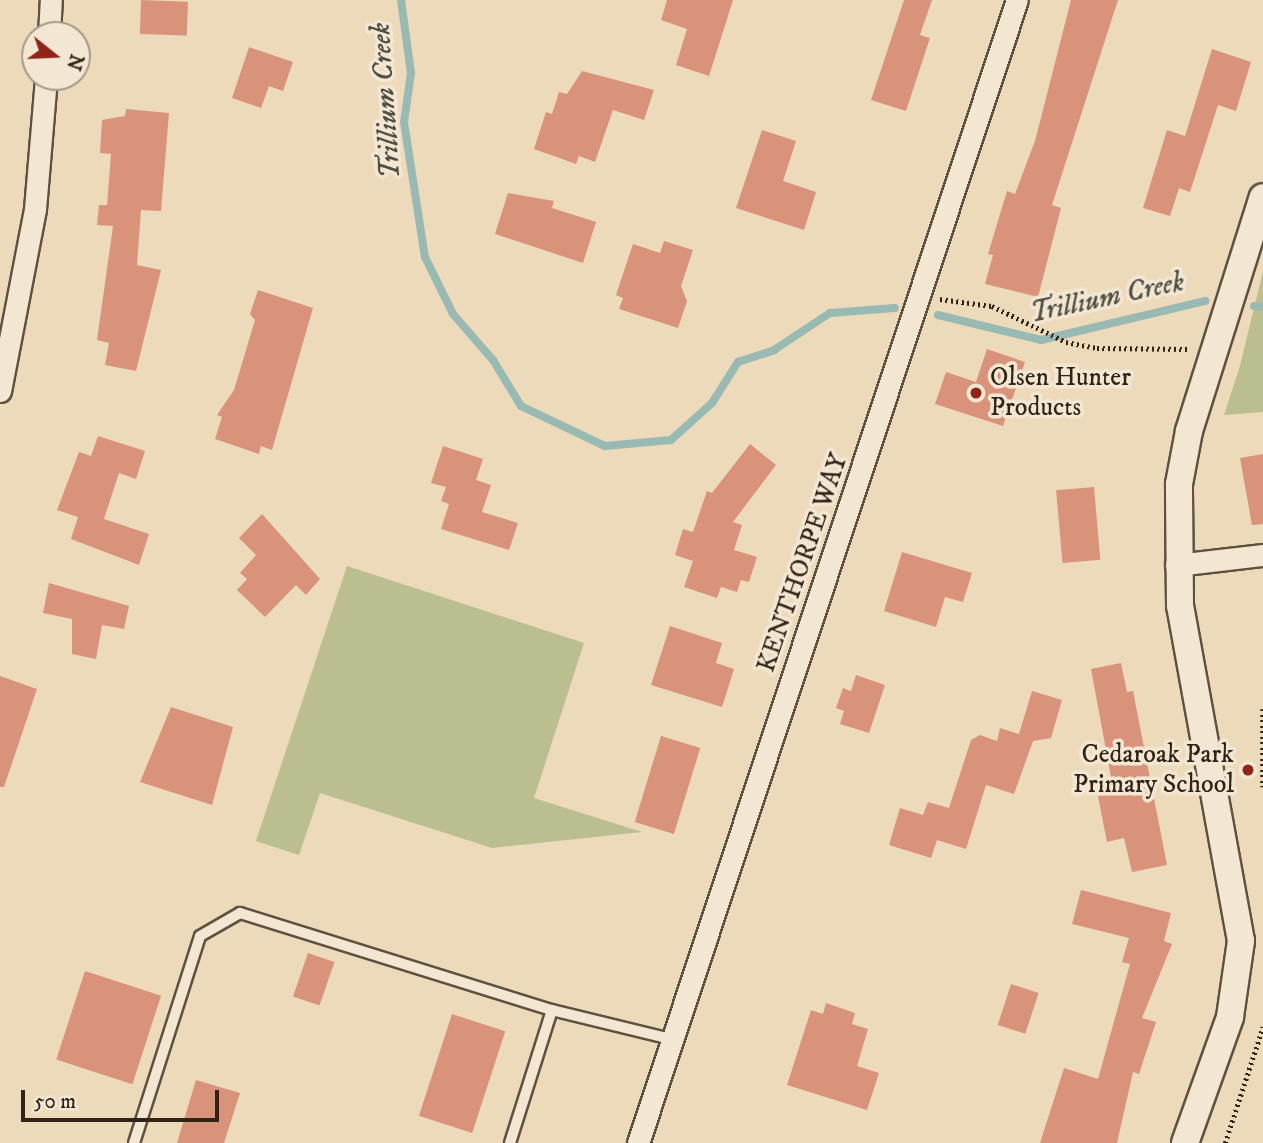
<!DOCTYPE html>
<html>
<head>
<meta charset="utf-8">
<style>
	body { margin:0 }
	#map { position:relative; width:1263px; height:1143px; overflow:hidden; background:#ecdabb; font-family:"IM FELL DW Pica",serif }
	div>[style] { position:absolute }
	[style*='--x'] { left:calc(var(--x)*1px); top:calc(var(--y)*1px); width:calc(var(--w)*1px); rotate:calc(var(--a)*1deg) }
	.green>* { inset:0; background:#bbbe8e }
	.stream>* { height:8px; margin:-4px; padding:0 4px; transform-origin:4px; border-radius:4px; background:#99bab2 }
	.building>* { inset:0; background:#d9937b; transform-origin:0 0 }
	.path>* { height:4.5px; margin-top:-2.25px; transform-origin:0; background:repeating-linear-gradient(90deg,#312316 0 2px,transparent 0 5.5px) }
	.roads { filter:drop-shadow(2px 0 #60513f) drop-shadow(-2px 0 #60513f) drop-shadow(0 2px #60513f) drop-shadow(0 -2px #60513f) }
	.service>* { height:10px; margin:-5px; padding:0 5px; transform-origin:5px; border-radius:5px; background:#f3e7d3 }
	.minor>* { height:21px; margin:-10.5px; padding:0 10.5px; transform-origin:10.5px; border-radius:10.5px; background:#f3e7d3 }
	.tertiary>* { height:26px; margin:-13px; padding:0 13px; transform-origin:13px; border-radius:13px; background:#f3e7d3 }
	.dots>* { width:19px; height:19px; translate:-50% -50%; box-sizing:border-box; border:4px solid #f3e7d3; border-radius:50% }
	span { translate:-50% -50%; white-space:nowrap; text-align:center; line-height:1.15; -webkit-text-stroke:7px #f3e7d3; paint-order:stroke }
	.poi-label { font-size:26px; color:#312316 }
	.left { translate:0 -50%; text-align:left }
	.right { translate:-100% -50%; text-align:right }
	.street-label { font-size:26px; color:#312316 }
	.water-label { font-size:28px; color:#505045; font-style:italic }
	.north { position:absolute; left:21px; top:21px; width:70px; height:70px; box-sizing:border-box; background:#f3e7d3; border:2px solid #a59987; border-radius:50%; rotate:108deg; font-size:19px; font-weight:700; line-height:28px; text-align:center; color:#312316 }
	.north::after { content:''; display:block; margin:auto; width:24px; height:32px; background:#8f2418; clip-path:polygon(50% 0,100% 100%,50% 72%,0 100%) }
	.scale { position:absolute; left:21px; top:1090px; width:198px; height:32px; box-sizing:border-box; border:4px solid #312316; border-top:0; padding-left:9px; font-size:21px; line-height:24px; white-space:nowrap; color:#312316; -webkit-text-stroke:5px #f3e7d3; paint-order:stroke }
</style>
</head>
<body>
<div id="map">
	<div class="green">
		<div style="clip-path:polygon(1263px 271px,1263px 412px,1224px 415px,1240px 366px)"></div>
		<div style="clip-path:polygon(347px 566px,584px 643px,534px 798px,642px 832px,492px 848px,320px 793px,299px 855px,256px 841px)"></div>
	</div>
	<div class="stream">
		<div style="--x:401;--y:0;--w:74;--a:82.2"></div>
		<div style="--x:411;--y:73;--w:49;--a:98.1"></div>
		<div style="--x:404;--y:122;--w:137;--a:81.2"></div>
		<div style="--x:425;--y:257;--w:64;--a:63.8"></div>
		<div style="--x:453;--y:314;--w:61;--a:49"></div>
		<div style="--x:493;--y:360;--w:54;--a:58.7"></div>
		<div style="--x:521;--y:406;--w:93;--a:25.5"></div>
		<div style="--x:605;--y:446;--w:66;--a:-5.2"></div>
		<div style="--x:671;--y:440;--w:55;--a:-42.1"></div>
		<div style="--x:712;--y:403;--w:49;--a:-57.6"></div>
		<div style="--x:738;--y:362;--w:38;--a:-18"></div>
		<div style="--x:774;--y:350;--w:67;--a:-33.5"></div>
		<div style="--x:830;--y:313;--w:65;--a:-4.4"></div>
		<div style="--x:1254;--y:306;--w:9;--a:6"></div>
		<div style="--x:938;--y:315;--w:106;--a:13.6"></div>
		<div style="--x:1041;--y:340;--w:169;--a:-13.4"></div>
	</div>
	<div class="building">
		<div style="left:141px;top:0;width:47px;height:34px;rotate:2deg"></div>
		<div style="clip-path:polygon(667px 0,733px 0,709px 76px,676px 65px,687px 29px,661px 20px)"></div>
		<div style="clip-path:polygon(904px 0,932px 0,920px 35px,930px 38px,906px 111px,871px 100px)"></div>
		<div style="clip-path:polygon(1071px 0,1118px 0,1052px 205px,1061px 208px,1038px 297px,985px 284px,993px 255px,988px 254px,1007px 191px,1015px 194px,1035px 141px)"></div>
		<div style="clip-path:polygon(249px 47px,293px 62px,283px 91px,269px 86px,261px 108px,232px 98px)"></div>
		<div style="clip-path:polygon(1212px 49px,1251px 62px,1236px 111px,1218px 105px,1190px 192px,1179px 188px,1170px 216px,1143px 208px,1167px 130px,1185px 136px)"></div>
		<div style="clip-path:polygon(582px 71px,654px 90px,644px 120px,613px 110px,595px 162px,579px 156px,576px 164px,534px 149px,546px 112px,552px 114px,559px 92px,567px 94px)"></div>
		<div style="clip-path:polygon(126px 109px,169px 113px,161px 211px,141px 210px,137px 265px,161px 270px,136px 371px,105px 365px,109px 343px,97px 340px,113px 226px,97px 225px,99px 205px,107px 205px,111px 154px,100px 153px,102px 120px,125px 116px)"></div>
		<div style="clip-path:polygon(762px 130px,796px 141px,783px 181px,816px 192px,804px 230px,736px 208px)"></div>
		<div style="clip-path:polygon(508px 193px,554px 201px,552px 208px,596px 222px,583px 263px,495px 234px)"></div>
		<div style="clip-path:polygon(664px 241px,693px 250px,681px 286px,687px 301px,678px 328px,619px 309px,623px 298px,616px 295px,633px 244px,660px 253px)"></div>
		<div style="clip-path:polygon(258px 290px,313px 308px,272px 450px,261px 446px,259px 454px,215px 439px,222px 417px,217px 415px,234px 390px,255px 320px,250px 314px)"></div>
		<div style="clip-path:polygon(987px 349px,1025px 362px,1003px 426px,935px 404px,946px 372px,976px 382px)"></div>
		<div style="clip-path:polygon(98px 436px,145px 451px,136px 479px,119px 473px,104px 519px,149px 534px,139px 565px,71px 539px,78px 517px,57px 510px,79px 452px,91px 456px)"></div>
		<div style="clip-path:polygon(750px 444px,776px 465px,733px 522px,742px 525px,734px 550px,757px 557px,749px 582px,741px 580px,737px 592px,721px 587px,717px 598px,684px 587px,693px 561px,675px 555px,683px 529px,693px 532px,707px 491px,712px 493px)"></div>
		<div style="clip-path:polygon(443px 446px,483px 459px,476px 480px,491px 485px,482px 512px,518px 523px,509px 550px,441px 529px,449px 504px,441px 501px,446px 487px,431px 483px)"></div>
		<div style="clip-path:polygon(1263px 454px,1263px 524px,1252px 525px,1240px 458px)"></div>
		<div style="left:1094px;top:487px;width:73px;height:38px;rotate:85deg"></div>
		<div style="clip-path:polygon(262px 514px,320px 579px,306px 595px,296px 585px,265px 617px,237px 590px,247px 579px,240px 573px,256px 555px,239px 538px)"></div>
		<div style="clip-path:polygon(902px 552px,972px 573px,963px 602px,945px 597px,936px 627px,884px 611px)"></div>
		<div style="clip-path:polygon(49px 583px,129px 606px,124px 629px,102px 625px,96px 659px,72px 654px,72px 619px,43px 613px)"></div>
		<div style="clip-path:polygon(670px 626px,722px 643px,716px 663px,734px 669px,722px 707px,651px 685px)"></div>
		<div style="clip-path:polygon(1121px 663px,1127px 692px,1133px 691px,1167px 865px,1132px 872px,1124px 838px,1107px 842px,1098px 796px,1114px 793px,1091px 669px)"></div>
		<div style="clip-path:polygon(856px 675px,885px 685px,869px 733px,840px 724px,844px 711px,836px 708px,843px 688px,851px 691px)"></div>
		<div style="clip-path:polygon(0 676px,37px 689px,4px 787px,0 787px)"></div>
		<div style="clip-path:polygon(1032px 691px,1062px 700px,1051px 738px,1033px 741px,1014px 794px,986px 785px,966px 849px,937px 840px,931px 858px,889px 845px,900px 808px,923px 815px,928px 802px,949px 808px,971px 740px,980px 735px,997px 741px,1000px 728px,1019px 734px)"></div>
		<div style="clip-path:polygon(171px 707px,233px 727px,212px 805px,140px 782px)"></div>
		<div style="left:661px;top:736px;width:41px;height:90px;rotate:17deg"></div>
		<div style="clip-path:polygon(1081px 890px,1171px 913px,1164px 941px,1172px 944px,1142px 1018px,1156px 1022px,1139px 1074px,1133px 1072px,1117px 1143px,1040px 1143px,1064px 1068px,1098px 1079px,1130px 964px,1122px 962px,1129px 938px,1072px 924px)"></div>
		<div style="left:308px;top:953px;width:28px;height:46px;rotate:19deg"></div>
		<div style="left:85px;top:971px;width:80px;height:93px;rotate:18deg"></div>
		<div style="left:1011px;top:984px;width:29px;height:43px;rotate:18deg"></div>
		<div style="clip-path:polygon(826px 1003px,855px 1013px,852px 1024px,868px 1029px,857px 1066px,879px 1073px,867px 1110px,787px 1085px,811px 1010px,823px 1014px)"></div>
		<div style="left:452px;top:1014px;width:56px;height:107px;rotate:18deg"></div>
		<div style="clip-path:polygon(196px 1080px,240px 1093px,224px 1143px,177px 1143px)"></div>
	</div>
	<div class="path">
		<div style="--x:940;--y:299;--w:52;--a:7.7"></div>
		<div style="--x:992;--y:306;--w:82;--a:25.9"></div>
		<div style="--x:1066;--y:342;--w:32;--a:11"></div>
		<div style="--x:1097;--y:348;--w:93;--a:0.6"></div>
		<div style="--x:1263;--y:709;--w:78;--a:90"></div>
		<div style="--x:1225;--y:1143;--w:122;--a:-71.9"></div>
	</div>
	<div class="roads">
		<div class="service">
			<div style="--x:134;--y:1143;--w:217;--a:-72.3"></div>
			<div style="--x:200;--y:936;--w:46;--a:-29.9"></div>
			<div style="--x:240;--y:913;--w:327;--a:17.3"></div>
			<div style="--x:510;--y:1143;--w:139;--a:-72.5"></div>
			<div style="--x:552;--y:1010;--w:122;--a:13.7"></div>
		</div>
		<div class="minor">
			<div style="--x:49;--y:35;--w:35;--a:-87"></div>
			<div style="--x:0;--y:391;--w:185;--a:-79.1"></div>
			<div style="--x:35;--y:209;--w:132;--a:-85.2"></div>
			<div style="--x:1176;--y:565;--w:88;--a:-6.6"></div>
			<div style="--x:638;--y:1143;--w:1204;--a:-71.66"></div>
		</div>
		<div class="tertiary">
			<div style="--x:1185;--y:1143;--w:134;--a:-70.3"></div>
			<div style="--x:1230;--y:1017;--w:77;--a:-81.8"></div>
			<div style="--x:1241;--y:941;--w:341;--a:-100.3"></div>
			<div style="--x:1180;--y:606;--w:122;--a:-90.5"></div>
			<div style="--x:1179;--y:484;--w:54;--a:-79.3"></div>
			<div style="--x:1189;--y:431;--w:245;--a:-72.5"></div>
		</div>
	</div>
	<div class="dots">
		<div style="left:976px;top:393px;background:#8f2418"></div>
		<div style="left:1248px;top:770px;background:#8f2418"></div>
	</div>
	<div class="poi-label">
		<span class="left" style="left:990px;top:393px">Olsen Hunter<br>Products</span>
		<span class="right" style="left:1234px;top:770px">Cedaroak Park<br>Primary School</span>
	</div>
	<div class="street-label">
		<span style="left:803px;top:563px;rotate:-71deg">KENTHORPE WAY</span>
	</div>
	<div class="water-label">
		<span style="left:386px;top:101px;rotate:-94deg">Trillium Creek</span>
		<span style="left:1107px;top:298px;rotate:-12deg">Trillium Creek</span>
	</div>
	<div class="north">N</div>
	<div class="scale">50 m</div>
</div>
</body>
</html>
